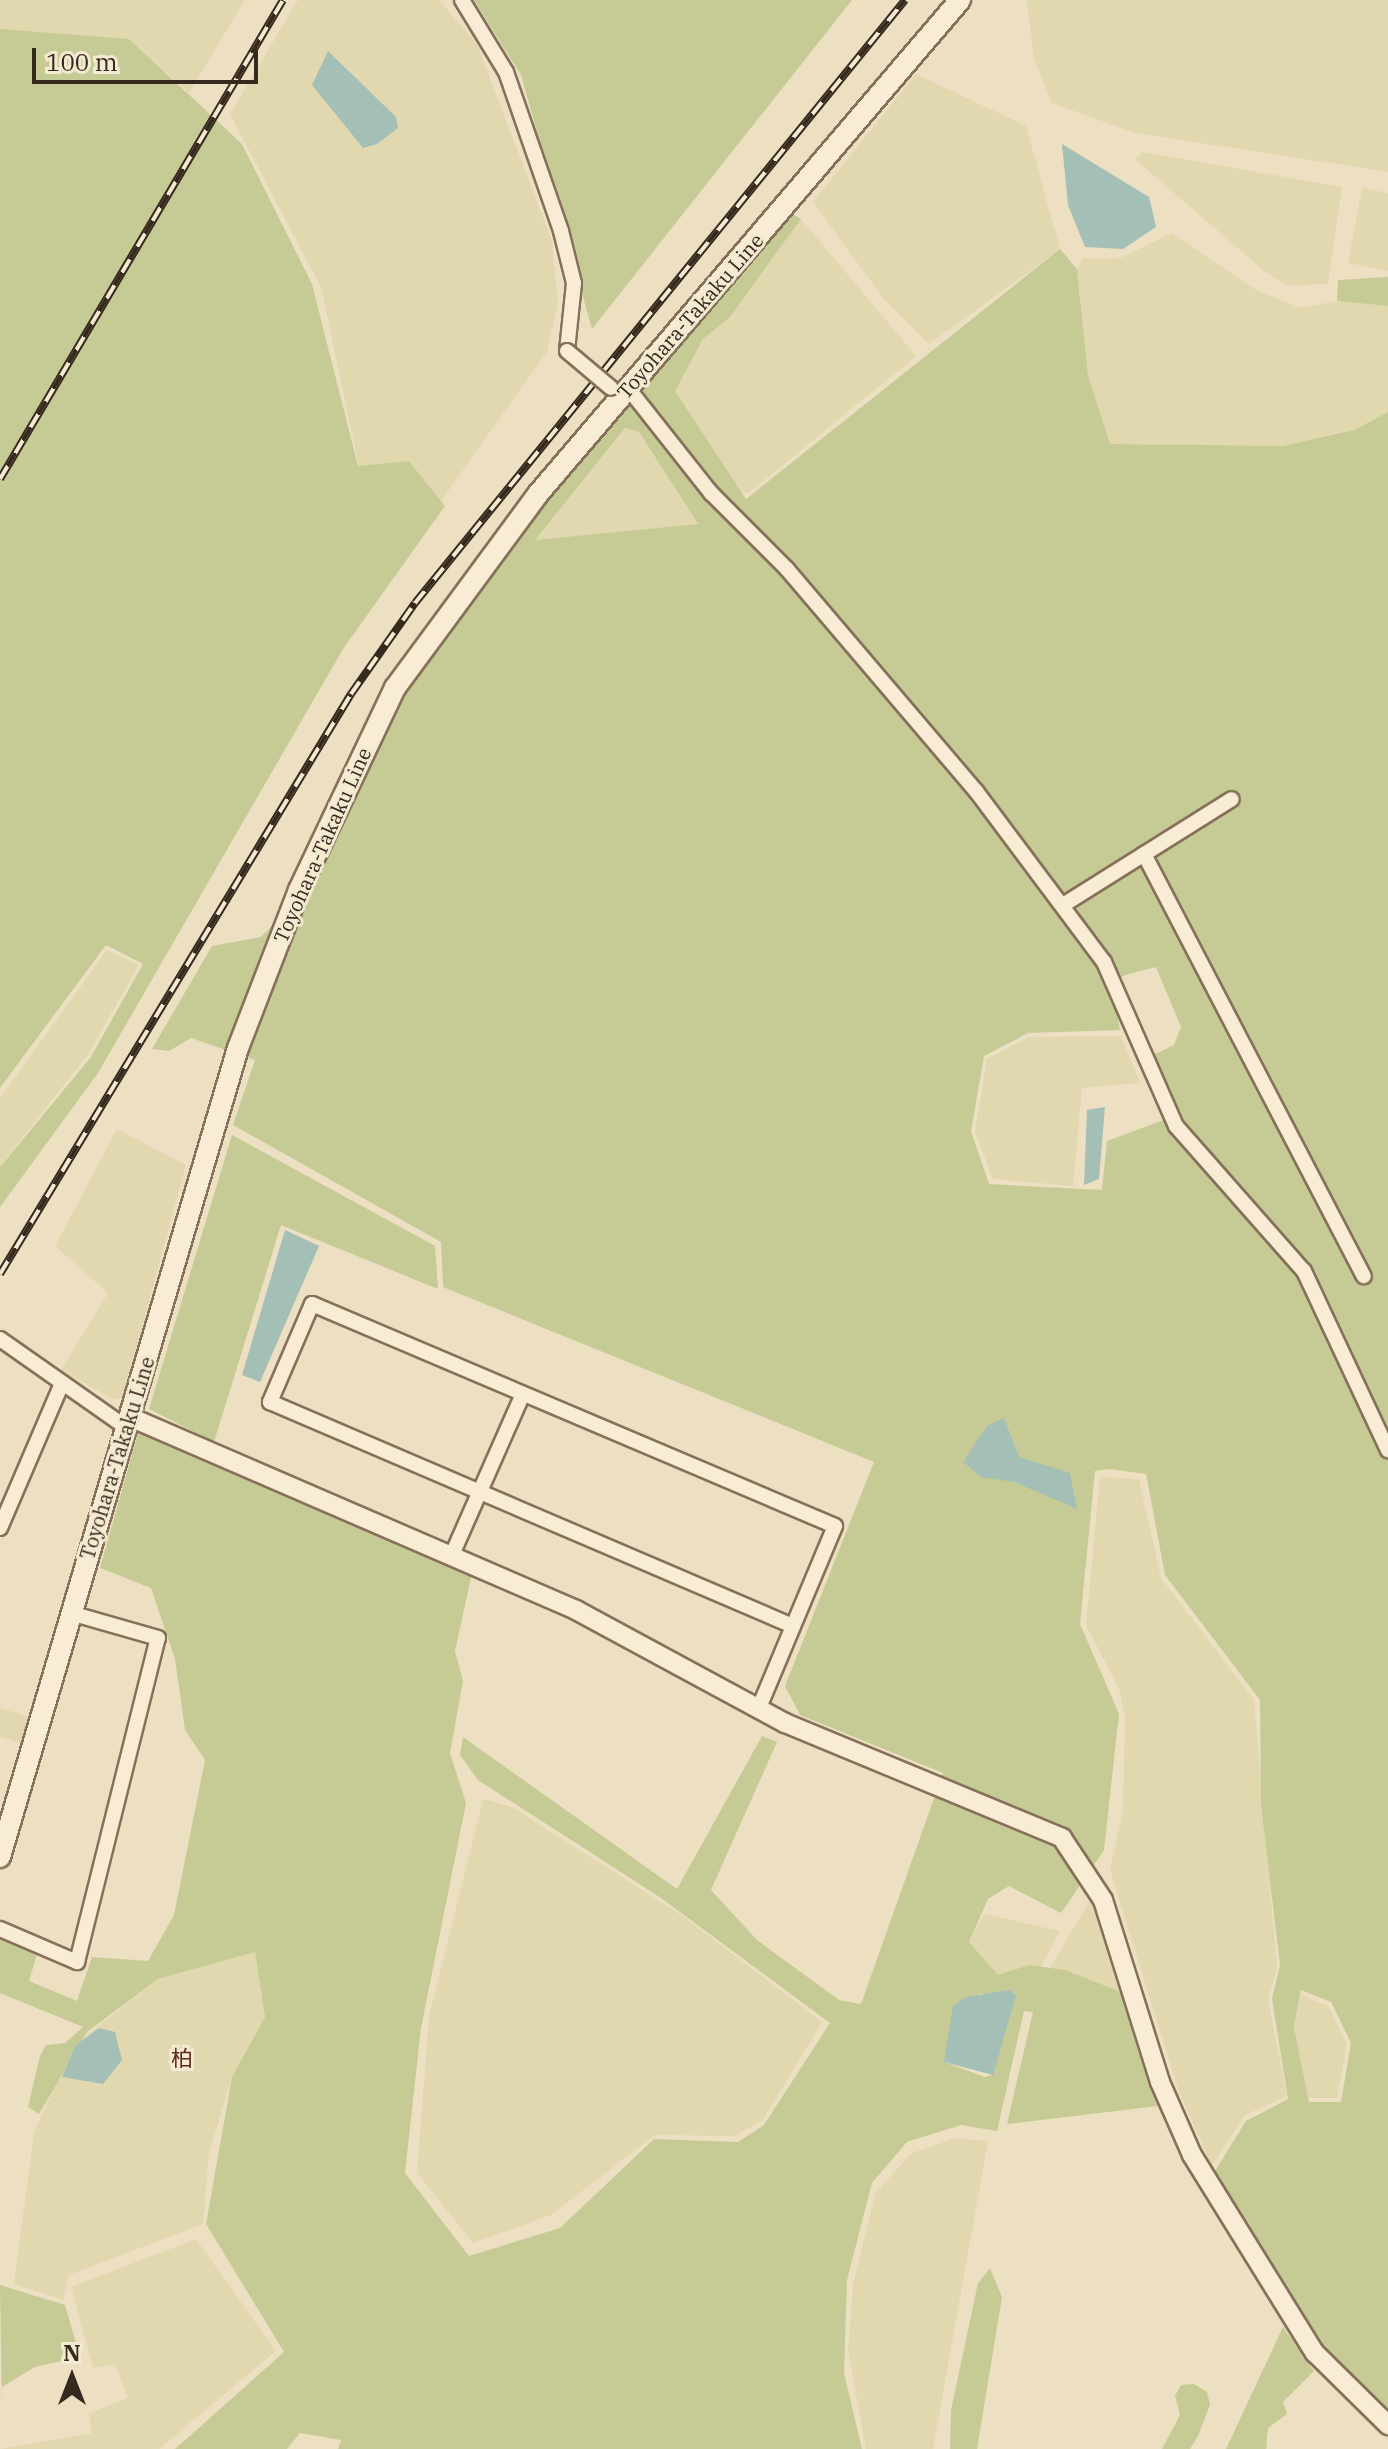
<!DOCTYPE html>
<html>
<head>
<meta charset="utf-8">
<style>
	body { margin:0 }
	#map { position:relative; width:1388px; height:2449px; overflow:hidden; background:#eddfc2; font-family:"IBM Plex Serif","Noto Sans JP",serif }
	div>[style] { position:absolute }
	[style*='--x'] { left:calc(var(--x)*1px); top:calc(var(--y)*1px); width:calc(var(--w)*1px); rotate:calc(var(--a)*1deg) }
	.farmland>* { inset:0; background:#e2d8af }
	.green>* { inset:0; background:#c6cb96 }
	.water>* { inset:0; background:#a4bfb6 }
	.roads { filter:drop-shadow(2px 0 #867059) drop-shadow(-2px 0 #867059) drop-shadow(0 2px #867059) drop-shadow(0 -2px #867059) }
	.minor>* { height:14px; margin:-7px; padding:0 7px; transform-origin:7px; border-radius:7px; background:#f8ecd5 }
	.tertiary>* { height:18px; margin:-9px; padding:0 9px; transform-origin:9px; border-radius:9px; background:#f8ecd5 }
	.secondary>* { height:20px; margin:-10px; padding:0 10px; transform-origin:10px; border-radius:10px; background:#f8ecd5 }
	.rail>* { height:8px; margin-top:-4px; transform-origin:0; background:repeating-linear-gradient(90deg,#f4e9d1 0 15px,#36291d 0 30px); box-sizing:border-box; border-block:2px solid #36291d }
	.bridges { filter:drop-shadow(2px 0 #867059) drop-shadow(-2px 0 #867059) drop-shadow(0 2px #867059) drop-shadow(0 -2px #867059) }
	.minor-bridge>* { height:14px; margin:-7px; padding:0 7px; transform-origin:7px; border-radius:7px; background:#f8ecd5 }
	span { translate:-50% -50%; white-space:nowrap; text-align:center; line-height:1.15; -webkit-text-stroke:6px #f4e9d1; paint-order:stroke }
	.street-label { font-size:20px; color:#36291d }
	.neighbourhood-label { font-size:22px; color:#622a1e }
	.north { position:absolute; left:32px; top:2337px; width:80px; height:80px; -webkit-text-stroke:6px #f4e9d1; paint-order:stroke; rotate:0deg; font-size:22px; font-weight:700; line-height:32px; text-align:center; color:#36291d }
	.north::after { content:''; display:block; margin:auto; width:28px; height:36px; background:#36291d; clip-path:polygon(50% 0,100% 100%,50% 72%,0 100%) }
	.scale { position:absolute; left:32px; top:48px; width:226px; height:36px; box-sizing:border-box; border:4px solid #36291d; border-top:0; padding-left:10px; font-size:24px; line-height:28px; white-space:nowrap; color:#36291d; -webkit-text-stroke:6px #f4e9d1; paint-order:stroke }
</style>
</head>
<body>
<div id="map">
	<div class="farmland">
		<div style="clip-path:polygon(0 0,245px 0,189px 93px,129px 39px,7px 33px,0 29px)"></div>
		<div style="clip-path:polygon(298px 0,439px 0,477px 44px,552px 241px,558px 304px,547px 352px,441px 501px,409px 461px,359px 467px,321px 287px,230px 114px)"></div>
		<div style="clip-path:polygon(1027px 0,1388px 0,1388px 172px,1135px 133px,1052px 103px,1034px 59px)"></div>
		<div style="clip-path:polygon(916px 74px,1026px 126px,1060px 249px,929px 344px,883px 298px,813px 202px)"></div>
		<div style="clip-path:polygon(1143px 152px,1342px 187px,1328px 284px,1287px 286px,1264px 271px,1135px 159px)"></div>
		<div style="clip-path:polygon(1362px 188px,1388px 193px,1388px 271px,1348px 263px)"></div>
		<div style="clip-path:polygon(801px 219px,916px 356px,749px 493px,736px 492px,674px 391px,703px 339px,730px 317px)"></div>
		<div style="clip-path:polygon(1172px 233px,1256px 290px,1301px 308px,1337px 301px,1388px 306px,1388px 412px,1354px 430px,1283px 446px,1110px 444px,1088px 375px,1077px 269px,1082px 259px,1120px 258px)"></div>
		<div style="clip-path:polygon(625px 428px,639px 432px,698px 525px,534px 540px)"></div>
		<div style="clip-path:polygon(107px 950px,139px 965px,87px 1056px,0 1166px,0 1098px)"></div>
		<div style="clip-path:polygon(1121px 1036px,1140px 1083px,1082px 1088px,1073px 1186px,993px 1179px,975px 1131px,987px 1059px,1029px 1037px)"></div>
		<div style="clip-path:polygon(117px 1129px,186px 1165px,123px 1397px,115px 1400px,61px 1370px,108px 1293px,55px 1246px)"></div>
		<div style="clip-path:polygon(1100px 1477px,1139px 1479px,1161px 1578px,1254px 1700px,1277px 1967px,1268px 2000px,1287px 2096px,1245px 2115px,1212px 2166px,1179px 2092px,1110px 1870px,1123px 1810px,1125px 1716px,1119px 1689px,1086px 1625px)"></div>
		<div style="clip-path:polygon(0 1708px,31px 1717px,23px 1744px,0 1737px)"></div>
		<div style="clip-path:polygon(483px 1799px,512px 1807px,683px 1916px,822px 2022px,763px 2120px,735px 2136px,655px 2135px,551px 2215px,473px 2243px,417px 2173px,429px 2017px)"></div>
		<div style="clip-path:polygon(1092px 1897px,1105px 1935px,1123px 1993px,1050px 1968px)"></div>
		<div style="clip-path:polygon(984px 1914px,1060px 1931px,1041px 1967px,998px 1975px,984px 1964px,969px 1943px)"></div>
		<div style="clip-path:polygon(255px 1952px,265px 2017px,232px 2077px,209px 2153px,203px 2224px,69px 2275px,63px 2300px,14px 2284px,34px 2132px,74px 2045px,158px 1979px)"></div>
		<div style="clip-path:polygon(1301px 1995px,1328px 2006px,1347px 2044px,1337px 2098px,1308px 2098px,1294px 2026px)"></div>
		<div style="clip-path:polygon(956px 2138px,988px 2141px,933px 2449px,866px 2449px,848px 2350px,853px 2285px,875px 2193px,912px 2153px)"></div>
		<div style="clip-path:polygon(196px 2239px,276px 2351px,159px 2449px,0 2449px,92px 2433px,89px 2413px,128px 2398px,115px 2364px,93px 2368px,71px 2287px)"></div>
	</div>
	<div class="green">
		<div style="clip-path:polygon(474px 0,852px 0,592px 329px,521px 75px)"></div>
		<div style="clip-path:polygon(0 29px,129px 39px,242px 144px,312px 284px,358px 466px,409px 461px,445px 506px,343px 649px,98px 1073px,0 1207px,0 1167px,91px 1057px,143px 964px,106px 945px,0 1088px)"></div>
		<div style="clip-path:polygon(evenodd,793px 214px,801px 219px,730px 317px,703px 339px,675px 391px,746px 499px,1060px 249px,1077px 269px,1088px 375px,1110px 444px,1283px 446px,1354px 430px,1388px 412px,1388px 2413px,1324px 2348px,1215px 2171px,1246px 2121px,1288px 2099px,1272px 1999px,1280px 1965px,1261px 1805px,1260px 1700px,1165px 1575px,1146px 1474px,1110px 1469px,1095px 1471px,1080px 1624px,1119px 1714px,1104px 1850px,1061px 1913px,1009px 1886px,988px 1899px,969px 1942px,998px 1975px,1029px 1965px,1065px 1970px,1123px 1993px,1158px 2106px,1007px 2124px,1033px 2012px,1024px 2011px,997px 2131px,961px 2125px,907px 2142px,872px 2183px,847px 2280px,844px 2373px,862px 2449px,338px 2449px,341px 2440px,300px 2433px,287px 2449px,175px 2449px,284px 2352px,206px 2224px,232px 2077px,265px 2017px,255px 1952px,158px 1979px,87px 2032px,39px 2114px,28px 2107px,40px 2056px,46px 2045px,65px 2043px,83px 2027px,0 1993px,0 1936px,38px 1951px,29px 1981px,77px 2001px,92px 1957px,148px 1961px,174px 1915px,205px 1760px,185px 1730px,175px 1659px,151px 1588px,100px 1568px,138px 1433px,472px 1573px,455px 1651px,463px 1681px,450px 1753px,466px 1803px,421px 2028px,405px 2173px,469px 2256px,560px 2228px,654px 2139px,738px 2142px,764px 2125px,830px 2023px,661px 1898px,478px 1780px,460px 1755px,463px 1737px,677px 1889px,762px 1736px,777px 1742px,711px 1890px,757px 1940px,839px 2000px,861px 2004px,943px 1773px,800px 1715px,785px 1686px,874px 1462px,443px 1287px,441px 1242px,233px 1125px,255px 1060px,191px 1038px,169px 1051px,152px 1049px,212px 946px,261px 937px,312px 884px,402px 694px,509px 542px,793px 214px,625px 428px,639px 432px,698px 524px,535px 540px,625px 428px,793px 214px,1156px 967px,1181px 1027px,1174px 1045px,1151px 1056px,1177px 1115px,1107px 1141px,1102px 1190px,989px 1184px,971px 1131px,984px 1056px,1028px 1033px,1120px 1030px,1115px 1002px,1122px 976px,1156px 967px,793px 214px,1301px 1990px,1331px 2002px,1351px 2043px,1341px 2102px,1309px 2102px,1294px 2027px,1301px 1990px,793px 214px,979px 1994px,1016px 1996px,992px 2075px,985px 2077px,944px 2062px,979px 1994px)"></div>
		<div style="clip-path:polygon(1388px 277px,1388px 306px,1337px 301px,1338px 280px)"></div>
		<div style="clip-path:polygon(232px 1135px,435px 1246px,438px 1289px,281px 1225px,214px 1442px,149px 1409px)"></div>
		<div style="clip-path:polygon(990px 2268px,1002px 2297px,977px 2449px,950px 2449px,951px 2410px,978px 2283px)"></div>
		<div style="clip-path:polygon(0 2285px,65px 2305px,80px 2357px,35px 2367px,2px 2387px,2px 2408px)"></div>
		<div style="clip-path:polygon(1283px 2327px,1314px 2371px,1283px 2402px,1287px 2414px,1268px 2428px,1266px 2449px,1226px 2449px)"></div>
		<div style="clip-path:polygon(1194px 2384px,1207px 2392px,1210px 2405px,1198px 2436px,1190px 2449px,1162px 2449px,1180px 2415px,1175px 2396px,1181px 2385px)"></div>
	</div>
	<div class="water">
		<div style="clip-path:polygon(328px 51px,396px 117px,398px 128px,377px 144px,363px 148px,312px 85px)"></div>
		<div style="clip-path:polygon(1062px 144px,1149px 197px,1156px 227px,1123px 249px,1085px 247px,1068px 205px)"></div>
		<div style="clip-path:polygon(1105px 1107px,1099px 1179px,1084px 1185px,1087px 1110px)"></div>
		<div style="clip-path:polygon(285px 1230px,319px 1246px,260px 1382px,242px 1375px)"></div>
		<div style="clip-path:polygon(1004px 1418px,1019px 1457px,1070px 1473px,1077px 1509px,1014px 1482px,981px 1477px,963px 1462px,987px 1426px)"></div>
		<div style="clip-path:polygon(1010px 1990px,1016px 1996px,993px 2075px,944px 2062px,953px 2006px,966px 1997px)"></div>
		<div style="clip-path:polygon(99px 2028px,115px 2032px,122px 2060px,103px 2084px,62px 2077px,76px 2045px)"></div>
	</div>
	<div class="roads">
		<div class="minor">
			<div style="--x:462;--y:0;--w:84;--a:58.6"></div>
			<div style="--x:506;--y:72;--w:168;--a:70.9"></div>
			<div style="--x:561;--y:231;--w:54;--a:76"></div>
			<div style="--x:574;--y:283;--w:68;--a:95.9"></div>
			<div style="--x:628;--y:388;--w:134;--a:51.7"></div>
			<div style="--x:711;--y:493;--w:107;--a:45"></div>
			<div style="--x:787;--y:569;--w:292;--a:49.6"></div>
			<div style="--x:976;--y:791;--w:214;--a:53.2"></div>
			<div style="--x:1104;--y:962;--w:179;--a:66.3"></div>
			<div style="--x:1176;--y:1126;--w:193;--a:48.6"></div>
			<div style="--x:1304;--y:1271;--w:198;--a:64.9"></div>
			<div style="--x:1144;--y:854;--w:476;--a:62.5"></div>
			<div style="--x:1063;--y:905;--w:199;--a:-32.1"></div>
			<div style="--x:0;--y:1339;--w:155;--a:35"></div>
			<div style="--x:0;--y:1528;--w:158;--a:-66.8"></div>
			<div style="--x:451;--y:1557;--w:178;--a:-66.2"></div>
			<div style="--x:758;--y:1710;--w:199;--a:-67.3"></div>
			<div style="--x:835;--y:1526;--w:568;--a:-157"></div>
			<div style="--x:312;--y:1304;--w:107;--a:113.2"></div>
			<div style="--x:270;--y:1402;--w:569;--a:23.19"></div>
			<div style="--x:0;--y:1929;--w:84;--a:23.2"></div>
			<div style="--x:77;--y:1962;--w:334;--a:-76"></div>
			<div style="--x:158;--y:1638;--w:91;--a:-164.1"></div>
		</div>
		<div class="tertiary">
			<div style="--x:130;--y:1417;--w:486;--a:23.4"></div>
			<div style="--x:576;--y:1610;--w:238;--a:28.4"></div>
			<div style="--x:785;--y:1723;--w:300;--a:22.5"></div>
			<div style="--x:1062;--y:1838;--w:74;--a:56.5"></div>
			<div style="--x:1103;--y:1900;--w:191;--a:72.6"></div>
			<div style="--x:1160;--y:2082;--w:80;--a:66.3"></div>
			<div style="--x:1192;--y:2155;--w:233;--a:58.2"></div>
			<div style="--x:1315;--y:2353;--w:103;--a:44.6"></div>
		</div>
		<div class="secondary">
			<div style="--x:0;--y:1857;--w:843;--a:-73.61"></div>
			<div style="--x:238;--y:1048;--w:169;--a:-68.9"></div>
			<div style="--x:299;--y:890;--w:224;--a:-64.6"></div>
			<div style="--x:395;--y:688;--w:241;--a:-53.6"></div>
			<div style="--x:538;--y:494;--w:650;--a:-49.49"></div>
		</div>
	</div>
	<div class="rail">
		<div style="--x:0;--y:479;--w:556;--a:-59.42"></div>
		<div style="--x:0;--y:1274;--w:678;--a:-58.82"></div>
		<div style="--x:351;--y:694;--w:111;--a:-54.9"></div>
		<div style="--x:415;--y:603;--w:777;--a:-50.9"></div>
	</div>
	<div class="bridges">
		<div class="minor-bridge">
			<div style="--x:567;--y:351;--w:57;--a:40.1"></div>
		</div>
	</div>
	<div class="street-label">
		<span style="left:690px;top:316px;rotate:-49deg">Toyohara-Takaku Line</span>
		<span style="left:322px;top:845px;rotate:-66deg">Toyohara-Takaku Line</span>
		<span style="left:117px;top:1458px;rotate:-73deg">Toyohara-Takaku Line</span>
	</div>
	<div class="neighbourhood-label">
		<span style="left:182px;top:2058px">柏</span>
	</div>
	<div class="north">N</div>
	<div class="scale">100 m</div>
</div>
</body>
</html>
